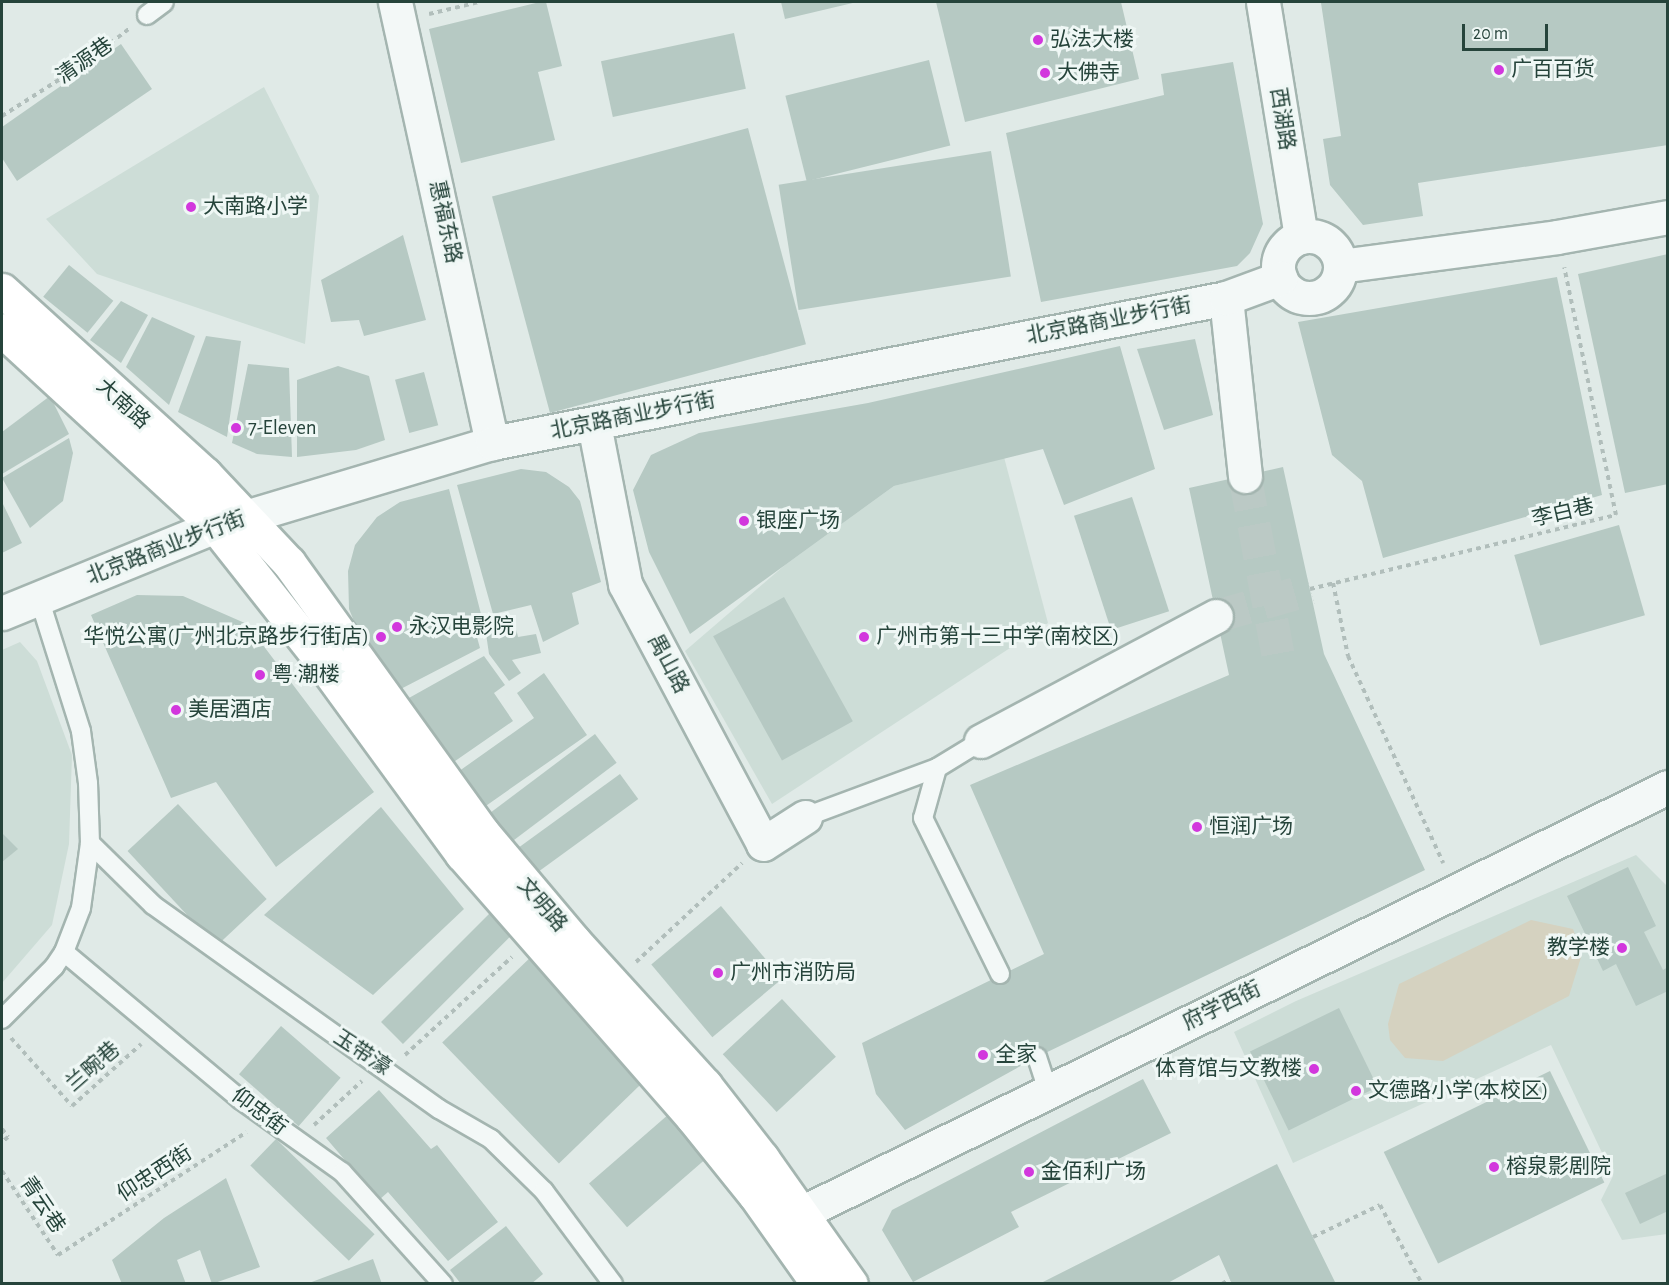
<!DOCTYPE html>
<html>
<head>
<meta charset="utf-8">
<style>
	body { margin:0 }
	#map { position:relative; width:1669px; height:1285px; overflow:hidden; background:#e0eae7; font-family:"Alegreya Sans","Noto Sans SC",sans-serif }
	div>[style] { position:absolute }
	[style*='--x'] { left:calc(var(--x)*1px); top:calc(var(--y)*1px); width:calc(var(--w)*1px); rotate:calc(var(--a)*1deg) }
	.built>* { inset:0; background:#cdddd7 }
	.green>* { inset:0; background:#d5d2c0 }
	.building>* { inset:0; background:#b6c9c3; transform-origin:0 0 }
	.street-tunnel>* { height:33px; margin-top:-16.5px; transform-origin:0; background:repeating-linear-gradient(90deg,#bbc9c5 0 33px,transparent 0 49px) }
	.path>* { height:4px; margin-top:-2px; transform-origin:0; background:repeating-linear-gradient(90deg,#b1bebb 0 4.5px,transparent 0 9px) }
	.roads { filter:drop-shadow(2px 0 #a4b5b0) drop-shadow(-2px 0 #a4b5b0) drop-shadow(0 2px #a4b5b0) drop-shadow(0 -2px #a4b5b0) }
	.lane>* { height:18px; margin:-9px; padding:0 9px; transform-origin:9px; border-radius:9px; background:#f3f8f7 }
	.street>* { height:33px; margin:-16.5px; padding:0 16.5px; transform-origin:16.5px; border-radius:16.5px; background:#f3f8f7 }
	.street>.ring { margin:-16.5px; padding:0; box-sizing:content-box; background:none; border:33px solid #f3f8f7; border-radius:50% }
	.secondary>* { height:33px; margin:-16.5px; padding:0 16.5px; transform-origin:16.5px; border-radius:16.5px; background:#fff }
	.dots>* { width:16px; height:16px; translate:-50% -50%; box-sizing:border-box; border:3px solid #eff7f5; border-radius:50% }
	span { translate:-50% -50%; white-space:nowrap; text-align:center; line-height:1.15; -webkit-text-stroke:6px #eff7f5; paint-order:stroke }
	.poi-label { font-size:21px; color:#26443b }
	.left { translate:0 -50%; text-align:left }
	.right { translate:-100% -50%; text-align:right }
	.street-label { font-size:21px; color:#26443b }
	.frame { position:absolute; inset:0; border:3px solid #26443b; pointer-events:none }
	.scale { position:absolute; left:1462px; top:24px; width:86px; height:27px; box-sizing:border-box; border:3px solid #26443b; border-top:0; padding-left:8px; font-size:18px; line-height:21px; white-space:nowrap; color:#26443b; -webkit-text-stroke:4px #eff7f5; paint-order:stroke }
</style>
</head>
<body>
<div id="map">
	<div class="built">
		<div style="clip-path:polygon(264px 87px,319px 196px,305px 344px,97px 274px,46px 219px)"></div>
		<div style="clip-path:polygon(1004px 457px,1048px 623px,772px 804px,685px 651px,785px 565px,894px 486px)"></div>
		<div style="clip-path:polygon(20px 642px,37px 661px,72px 755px,69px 844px,52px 925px,2px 983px,2px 650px)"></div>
		<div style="clip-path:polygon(1636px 855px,1667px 886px,1667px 1234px,1622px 1240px,1601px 1200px,1613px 1176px,1551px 1045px,1293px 1163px,1234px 1032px,1296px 1001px)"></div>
	</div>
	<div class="green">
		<div style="clip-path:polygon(1531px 920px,1573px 929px,1582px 954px,1569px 996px,1443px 1061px,1405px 1058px,1390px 1040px,1388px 1024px,1399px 984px)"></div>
	</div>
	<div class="building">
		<div style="clip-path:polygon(540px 2px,546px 2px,562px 66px,538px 72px,555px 140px,461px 163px,429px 29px)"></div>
		<div style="clip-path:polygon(781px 2px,857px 2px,785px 19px)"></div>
		<div style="clip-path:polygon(936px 2px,1121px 2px,1139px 79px,965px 122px)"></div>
		<div style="clip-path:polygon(1334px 2px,1668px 2px,1668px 145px,1418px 183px,1423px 216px,1363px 225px,1330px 185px,1323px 139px,1341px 136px,1321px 3px)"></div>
		<div style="left:734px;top:33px;width:57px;height:136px;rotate:78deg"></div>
		<div style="clip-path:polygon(121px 44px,152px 89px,17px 181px,2px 158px,2px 127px)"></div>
		<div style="left:929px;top:60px;width:88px;height:148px;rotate:76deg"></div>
		<div style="clip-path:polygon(1233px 62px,1263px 224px,1250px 253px,1237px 266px,1041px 302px,1006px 133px,1164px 95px,1161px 74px)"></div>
		<div style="left:748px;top:128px;width:224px;height:265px;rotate:75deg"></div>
		<div style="left:991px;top:151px;width:127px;height:215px;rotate:81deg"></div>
		<div style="clip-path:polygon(403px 235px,426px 320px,364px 336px,359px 320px,331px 322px,321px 280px)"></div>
		<div style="clip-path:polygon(1668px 254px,1668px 484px,1625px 493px,1578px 274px)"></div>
		<div style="left:69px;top:265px;width:57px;height:41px;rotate:39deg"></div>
		<div style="clip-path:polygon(1557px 277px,1602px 495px,1383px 558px,1362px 481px,1332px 455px,1298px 322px)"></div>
		<div style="clip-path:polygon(121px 301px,148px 315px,121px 363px,90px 340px)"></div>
		<div style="clip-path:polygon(152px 317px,195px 336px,169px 405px,126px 367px)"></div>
		<div style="clip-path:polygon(206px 336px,241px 341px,227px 437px,178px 412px)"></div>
		<div style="clip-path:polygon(1195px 339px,1213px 415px,1164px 430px,1137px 349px)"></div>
		<div style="clip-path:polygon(1120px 346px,1155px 469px,1064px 505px,1043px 449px,894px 486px,690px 634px,649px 552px,633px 490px,651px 455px,699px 433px,868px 403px)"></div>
		<div style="clip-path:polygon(248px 364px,289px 368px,292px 457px,257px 454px,232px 443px)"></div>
		<div style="clip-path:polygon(338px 366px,369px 376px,385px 440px,356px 450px,297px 457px,297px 380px)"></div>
		<div style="left:424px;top:372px;width:55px;height:30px;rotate:75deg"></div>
		<div style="clip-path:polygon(50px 396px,69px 434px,2px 474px,2px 432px)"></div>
		<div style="clip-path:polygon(69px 438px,73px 453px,63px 501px,30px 528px,2px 478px)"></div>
		<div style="clip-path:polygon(1283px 467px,1324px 654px,1425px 870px,1037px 1057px,905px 1130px,876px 1094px,862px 1043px,1044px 954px,970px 785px,1229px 675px,1189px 488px)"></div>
		<div style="clip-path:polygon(521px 469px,546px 472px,569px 487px,580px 501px,601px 582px,572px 593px,579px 624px,543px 642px,531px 605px,493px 614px,457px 485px)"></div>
		<div style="clip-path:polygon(449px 489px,482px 618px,473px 623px,480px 648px,393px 693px,365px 648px,349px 609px,348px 571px,355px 545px,377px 517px,400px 502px)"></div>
		<div style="left:1132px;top:497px;width:120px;height:61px;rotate:72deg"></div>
		<div style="clip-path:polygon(2px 502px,22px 543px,2px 553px)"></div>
		<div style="left:1619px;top:525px;width:94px;height:109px;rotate:74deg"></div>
		<div style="clip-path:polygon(137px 595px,183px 596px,247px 624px,374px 792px,276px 867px,216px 782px,171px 798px,91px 615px)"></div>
		<div style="left:784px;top:597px;width:142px;height:81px;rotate:61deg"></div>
		<div style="clip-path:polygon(513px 616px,518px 637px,536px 634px,541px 653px,512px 660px,521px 673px,509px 681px,489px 654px,484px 620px)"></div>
		<div style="clip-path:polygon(484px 656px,505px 685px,494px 693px,513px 721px,445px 768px,400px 703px)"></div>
		<div style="clip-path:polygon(544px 673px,587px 735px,480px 810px,455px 774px,534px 718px,517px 693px)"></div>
		<div style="left:595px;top:734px;width:36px;height:136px;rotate:53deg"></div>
		<div style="left:620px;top:774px;width:31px;height:129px;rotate:54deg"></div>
		<div style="left:178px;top:804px;width:130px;height:69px;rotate:47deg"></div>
		<div style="clip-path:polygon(381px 807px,464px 909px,373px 995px,264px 915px)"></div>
		<div style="clip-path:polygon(2px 833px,18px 849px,2px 862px)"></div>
		<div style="clip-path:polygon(1628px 867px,1656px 926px,1644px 932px,1663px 970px,1668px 967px,1668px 991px,1636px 1006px,1616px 964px,1603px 971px,1567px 896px)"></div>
		<div style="left:497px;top:906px;width:31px;height:164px;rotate:45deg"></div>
		<div style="left:721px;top:906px;width:95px;height:91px;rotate:50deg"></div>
		<div style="left:535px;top:953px;width:168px;height:129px;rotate:46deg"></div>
		<div style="left:782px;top:999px;width:79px;height:81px;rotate:47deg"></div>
		<div style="left:1339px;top:1008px;width:88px;height:99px;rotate:64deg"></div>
		<div style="left:281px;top:1026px;width:79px;height:64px;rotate:41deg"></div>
		<div style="left:1550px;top:1071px;width:124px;height:185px;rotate:64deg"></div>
		<div style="clip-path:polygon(1143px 1079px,1171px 1133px,1011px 1212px,1019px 1227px,913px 1282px,882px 1230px,892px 1210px)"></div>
		<div style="clip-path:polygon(379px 1090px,431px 1149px,437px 1145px,498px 1222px,448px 1261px,388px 1192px,379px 1200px,326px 1138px)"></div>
		<div style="left:669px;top:1114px;width:58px;height:106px;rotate:49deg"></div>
		<div style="left:276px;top:1139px;width:137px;height:37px;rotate:44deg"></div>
		<div style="clip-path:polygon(1277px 1164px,1336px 1284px,1232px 1284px,1219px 1255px,1166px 1284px,1039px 1284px)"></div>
		<div style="clip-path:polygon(1668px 1173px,1668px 1211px,1640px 1224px,1625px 1193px)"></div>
		<div style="clip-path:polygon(226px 1178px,260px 1267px,212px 1284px,200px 1250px,177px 1260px,186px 1284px,122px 1284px,112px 1260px,164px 1218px)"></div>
		<div style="clip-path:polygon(506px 1226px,543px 1274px,531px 1284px,461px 1284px,450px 1270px)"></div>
		<div style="clip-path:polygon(373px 1259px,382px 1284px,309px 1284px,309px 1283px)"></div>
	</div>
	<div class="street-tunnel">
		<div style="--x:1245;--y:476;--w:191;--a:79.5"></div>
		<div style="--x:1216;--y:616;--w:98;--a:-16"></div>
	</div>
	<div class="path">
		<div style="--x:429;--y:14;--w:51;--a:-13.5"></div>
		<div style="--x:2;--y:116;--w:95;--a:-32.5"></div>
		<div style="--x:82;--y:65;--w:61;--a:-37.6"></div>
		<div style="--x:1333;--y:583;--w:75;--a:78.4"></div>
		<div style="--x:1348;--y:656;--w:228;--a:65.3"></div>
		<div style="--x:1310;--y:589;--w:315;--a:-13.6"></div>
		<div style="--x:1616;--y:515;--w:253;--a:-101.8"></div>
		<div style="--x:636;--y:962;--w:145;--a:-43"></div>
		<div style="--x:11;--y:1038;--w:91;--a:48.1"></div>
		<div style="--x:72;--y:1106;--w:93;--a:-41.9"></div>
		<div style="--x:405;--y:1055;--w:145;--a:-42.5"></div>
		<div style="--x:314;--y:1125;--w:65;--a:-42.5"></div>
		<div style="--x:2;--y:1129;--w:10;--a:53"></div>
		<div style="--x:8;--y:1137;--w:8;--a:140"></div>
		<div style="--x:2;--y:1171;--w:101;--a:56.3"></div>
		<div style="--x:58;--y:1255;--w:225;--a:-33.1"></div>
		<div style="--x:1313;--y:1237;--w:74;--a:-25.5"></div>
		<div style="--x:1380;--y:1205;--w:89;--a:62"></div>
		<div style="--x:1222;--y:1284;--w:9;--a:-32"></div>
	</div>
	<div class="roads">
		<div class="lane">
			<div style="--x:147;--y:15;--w:21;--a:-37"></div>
			<div style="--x:937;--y:768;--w:52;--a:105.6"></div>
			<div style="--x:923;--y:818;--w:174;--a:63.7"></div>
			<div style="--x:805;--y:817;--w:141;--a:-20.4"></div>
			<div style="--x:937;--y:768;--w:52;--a:-31.5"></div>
			<div style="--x:90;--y:843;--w:88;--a:44.5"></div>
			<div style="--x:153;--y:905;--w:351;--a:35.5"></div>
			<div style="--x:439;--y:1109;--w:60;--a:30"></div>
			<div style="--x:491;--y:1139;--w:74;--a:44.5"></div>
			<div style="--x:544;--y:1191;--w:116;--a:53.4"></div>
			<div style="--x:64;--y:952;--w:231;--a:39.9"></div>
			<div style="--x:241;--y:1100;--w:124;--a:35.5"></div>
			<div style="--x:342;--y:1172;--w:151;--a:48"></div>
			<div style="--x:2;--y:1019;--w:74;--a:-45"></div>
			<div style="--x:54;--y:967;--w:18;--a:-56"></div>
			<div style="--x:64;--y:952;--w:47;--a:-68.9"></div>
			<div style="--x:81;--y:908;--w:66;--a:-82.1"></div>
			<div style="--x:90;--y:843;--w:60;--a:-91.9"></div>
			<div style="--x:88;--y:783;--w:52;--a:-97.7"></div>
			<div style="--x:81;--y:731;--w:139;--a:-107.5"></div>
			<div style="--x:1037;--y:1057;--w:36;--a:72"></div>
		</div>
		<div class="street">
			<div style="--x:395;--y:2;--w:452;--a:77.6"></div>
			<div style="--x:1263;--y:2;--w:238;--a:80.8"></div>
			<div class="ring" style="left:1278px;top:236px;width:29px;height:29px"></div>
			<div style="--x:1340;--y:266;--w:219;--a:-7.6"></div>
			<div style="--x:1557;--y:237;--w:113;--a:-10.2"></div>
			<div style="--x:1226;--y:298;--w:179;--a:83.9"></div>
			<div style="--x:594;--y:424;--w:163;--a:79"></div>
			<div style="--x:625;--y:584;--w:294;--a:62"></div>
			<div style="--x:763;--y:844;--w:50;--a:-32.7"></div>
			<div style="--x:2;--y:613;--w:230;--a:-22.2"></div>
			<div style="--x:215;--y:526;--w:289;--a:-16.7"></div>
			<div style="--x:492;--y:443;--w:748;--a:-11.17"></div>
			<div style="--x:1226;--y:298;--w:58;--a:-20.3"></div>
			<div style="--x:981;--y:741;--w:266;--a:-28"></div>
			<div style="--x:777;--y:1225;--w:993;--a:-26.18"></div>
		</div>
		<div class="secondary">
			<div style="--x:2;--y:290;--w:274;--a:42.2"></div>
			<div style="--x:205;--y:474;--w:122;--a:46.7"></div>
			<div style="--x:289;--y:563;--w:332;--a:54.3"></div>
			<div style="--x:483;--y:833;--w:141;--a:49.9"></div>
			<div style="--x:574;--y:941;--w:195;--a:47.7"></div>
			<div style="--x:705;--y:1085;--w:93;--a:52"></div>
			<div style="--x:762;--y:1158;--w:154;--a:54.8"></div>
			<div style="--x:2;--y:330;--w:289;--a:42.6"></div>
			<div style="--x:215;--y:526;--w:163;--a:51.7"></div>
			<div style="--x:316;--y:654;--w:248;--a:53.9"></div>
			<div style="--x:462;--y:854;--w:349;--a:48.8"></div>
			<div style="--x:692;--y:1117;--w:100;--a:51.1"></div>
			<div style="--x:755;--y:1195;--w:109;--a:54.7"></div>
		</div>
	</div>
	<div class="dots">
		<div style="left:1038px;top:40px;background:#d237dd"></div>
		<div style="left:1499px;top:70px;background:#d237dd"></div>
		<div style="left:1045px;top:73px;background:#d237dd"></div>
		<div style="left:191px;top:207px;background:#d237dd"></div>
		<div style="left:236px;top:428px;background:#d237dd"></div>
		<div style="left:744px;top:521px;background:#d237dd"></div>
		<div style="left:397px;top:627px;background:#d237dd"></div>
		<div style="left:381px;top:637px;background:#d237dd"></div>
		<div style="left:864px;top:637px;background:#d237dd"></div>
		<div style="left:260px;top:675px;background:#d237dd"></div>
		<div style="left:176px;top:710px;background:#d237dd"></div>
		<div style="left:1197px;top:827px;background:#d237dd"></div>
		<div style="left:1622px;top:948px;background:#d237dd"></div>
		<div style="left:718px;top:973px;background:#d237dd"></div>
		<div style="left:983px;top:1055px;background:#d237dd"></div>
		<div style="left:1314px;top:1069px;background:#d237dd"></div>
		<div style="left:1356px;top:1091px;background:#d237dd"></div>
		<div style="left:1494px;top:1167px;background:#d237dd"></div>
		<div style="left:1029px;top:1172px;background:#d237dd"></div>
	</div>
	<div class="poi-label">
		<span class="left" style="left:1050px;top:40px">弘法大楼</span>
		<span class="left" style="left:1511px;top:70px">广百百货</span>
		<span class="left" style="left:1057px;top:73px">大佛寺</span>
		<span class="left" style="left:203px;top:207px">大南路小学</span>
		<span class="left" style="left:248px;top:428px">7-Eleven</span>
		<span class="left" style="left:756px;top:521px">银座广场</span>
		<span class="left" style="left:409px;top:627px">永汉电影院</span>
		<span class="right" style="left:369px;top:637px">华悦公寓(广州北京路步行街店)</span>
		<span class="left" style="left:876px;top:637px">广州市第十三中学(南校区)</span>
		<span class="left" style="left:272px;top:675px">粤·潮楼</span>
		<span class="left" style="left:188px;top:710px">美居酒店</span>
		<span class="left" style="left:1209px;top:827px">恒润广场</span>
		<span class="right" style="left:1610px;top:948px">教学楼</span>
		<span class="left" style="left:730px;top:973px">广州市消防局</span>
		<span class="left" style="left:995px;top:1055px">全家</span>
		<span class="right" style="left:1302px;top:1069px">体育馆与文教楼</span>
		<span class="left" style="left:1368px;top:1091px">文德路小学(本校区)</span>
		<span class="left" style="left:1506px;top:1167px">榕泉影剧院</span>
		<span class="left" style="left:1041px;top:1172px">金佰利广场</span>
	</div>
	<div class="street-label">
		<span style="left:85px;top:61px;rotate:-35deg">清源巷</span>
		<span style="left:1282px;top:119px;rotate:81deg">西湖路</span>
		<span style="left:445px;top:222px;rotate:78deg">惠福东路</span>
		<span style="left:1109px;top:321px;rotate:-11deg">北京路商业步行街</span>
		<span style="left:123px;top:404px;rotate:42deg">大南路</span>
		<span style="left:633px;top:416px;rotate:-11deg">北京路商业步行街</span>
		<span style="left:1563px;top:513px;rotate:-13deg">李白巷</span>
		<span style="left:166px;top:548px;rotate:-21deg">北京路商业步行街</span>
		<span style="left:668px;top:664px;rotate:62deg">禺山路</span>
		<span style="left:542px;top:905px;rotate:49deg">文明路</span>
		<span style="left:1222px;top:1006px;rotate:-26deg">府学西街</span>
		<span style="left:362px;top:1053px;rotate:33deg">玉带濠</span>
		<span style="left:93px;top:1067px;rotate:-41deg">兰畹巷</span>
		<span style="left:259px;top:1112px;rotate:37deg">仰忠街</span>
		<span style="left:155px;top:1174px;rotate:-33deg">仰忠西街</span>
		<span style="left:42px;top:1205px;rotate:56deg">青云巷</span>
	</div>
	<div class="frame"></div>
	<div class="scale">20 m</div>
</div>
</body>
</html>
